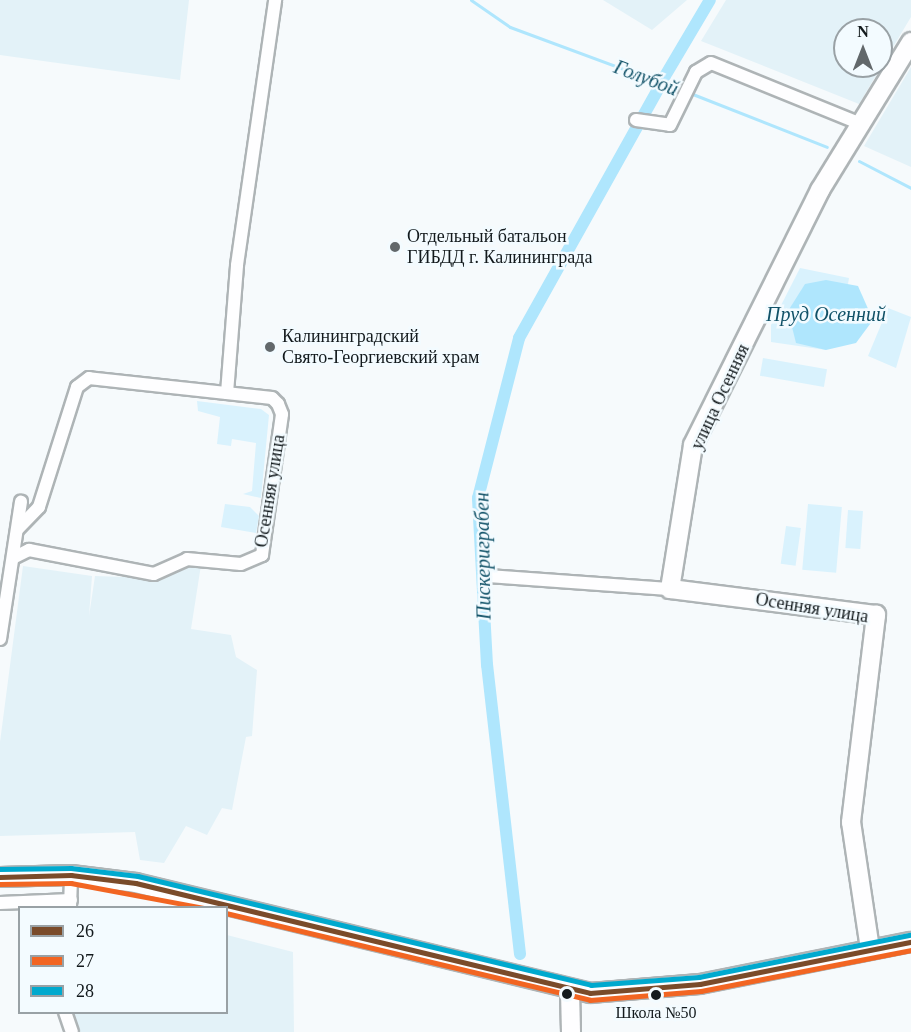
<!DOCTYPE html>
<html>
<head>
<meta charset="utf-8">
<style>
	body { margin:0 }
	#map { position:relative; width:911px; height:1032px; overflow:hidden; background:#f6fafc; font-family:Georgia,serif }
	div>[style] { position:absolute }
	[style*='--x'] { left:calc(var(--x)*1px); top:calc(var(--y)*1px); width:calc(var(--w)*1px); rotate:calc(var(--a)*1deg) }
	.built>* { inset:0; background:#e3f2f8 }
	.green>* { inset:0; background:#d9f2fd; transform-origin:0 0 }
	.water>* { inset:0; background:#afe6fd }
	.stream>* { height:3px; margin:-1.5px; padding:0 1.5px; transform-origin:1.5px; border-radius:1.5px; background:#afe6fd }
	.canal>* { height:12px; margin:-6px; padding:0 6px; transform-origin:6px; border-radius:6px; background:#afe6fd }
	.roads { filter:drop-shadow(2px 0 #aeb4b6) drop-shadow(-2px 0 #aeb4b6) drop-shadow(0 2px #aeb4b6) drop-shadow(0 -2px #aeb4b6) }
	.street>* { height:12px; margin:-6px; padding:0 6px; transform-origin:6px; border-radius:6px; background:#fefeff }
	.secondary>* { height:18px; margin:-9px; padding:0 9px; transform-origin:9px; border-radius:9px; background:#fefeff }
	.bus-1>* { height:4.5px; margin:-2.25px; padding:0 2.25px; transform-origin:2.25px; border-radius:2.25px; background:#7a4b2a }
	.bus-2>* { height:4.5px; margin:-2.25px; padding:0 2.25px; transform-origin:2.25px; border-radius:2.25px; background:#f26522 }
	.bus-3>* { height:4.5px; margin:-2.25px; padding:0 2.25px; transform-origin:2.25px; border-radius:2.25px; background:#00a9ce }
	.dots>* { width:16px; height:16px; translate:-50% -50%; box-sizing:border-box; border:3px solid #f3fbff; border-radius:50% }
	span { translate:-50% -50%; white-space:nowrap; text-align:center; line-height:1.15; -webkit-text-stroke:5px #f3fbff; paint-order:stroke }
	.bus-label { font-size:16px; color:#131a1d }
	.poi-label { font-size:18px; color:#131a1d }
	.left { translate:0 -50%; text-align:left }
	.street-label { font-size:18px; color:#131a1d }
	.water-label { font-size:20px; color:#115268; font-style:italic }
	.legend { position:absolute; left:18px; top:906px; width:210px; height:108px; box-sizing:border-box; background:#f3fbff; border:2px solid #99a1a5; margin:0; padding:8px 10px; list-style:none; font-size:18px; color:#131a1d }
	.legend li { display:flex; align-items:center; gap:12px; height:30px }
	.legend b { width:30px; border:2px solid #99a1a5 }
	.north { position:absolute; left:833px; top:18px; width:60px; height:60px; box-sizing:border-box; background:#f3fbff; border:2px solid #99a1a5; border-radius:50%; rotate:0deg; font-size:16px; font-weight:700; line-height:24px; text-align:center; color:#131a1d }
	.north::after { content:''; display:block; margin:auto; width:21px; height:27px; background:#62686b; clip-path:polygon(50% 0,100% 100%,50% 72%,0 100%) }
</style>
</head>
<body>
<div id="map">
	<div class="built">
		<div style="clip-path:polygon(0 0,189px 0,180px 80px,0 55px)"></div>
		<div style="clip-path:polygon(603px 0,687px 0,652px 30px)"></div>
		<div style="clip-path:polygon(evenodd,726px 0,911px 0,911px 17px,859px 104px,701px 41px,726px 0,845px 30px,881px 30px,881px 66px,845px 66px,845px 30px)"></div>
		<div style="clip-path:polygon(911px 67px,911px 167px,864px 146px)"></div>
		<div style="clip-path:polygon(188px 564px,201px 565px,191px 629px,231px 635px,236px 657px,257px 670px,252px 736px,246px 737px,232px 810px,222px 808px,207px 835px,186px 826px,164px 863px,140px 860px,135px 832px,0 836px,0 742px,23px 566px,92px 576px,89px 616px,95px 576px,152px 578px)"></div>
		<div style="clip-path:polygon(227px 935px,293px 952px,294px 1032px,76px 1032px,71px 1013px,226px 1012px)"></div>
	</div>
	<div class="green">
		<div style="clip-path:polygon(800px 268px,849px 278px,843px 314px,826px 350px,771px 342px,771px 325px)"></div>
		<div style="clip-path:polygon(888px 308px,911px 317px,896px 368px,868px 356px)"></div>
		<div style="left:763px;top:358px;width:65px;height:18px;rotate:10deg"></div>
		<div style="clip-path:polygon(197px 401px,261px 409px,269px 415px,261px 498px,243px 494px,252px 491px,256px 443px,232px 439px,231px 446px,217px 444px,220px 417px,198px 411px)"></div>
		<div style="clip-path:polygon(225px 504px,250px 507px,259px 516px,256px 533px,221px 527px)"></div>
		<div style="left:808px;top:504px;width:34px;height:66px;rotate:5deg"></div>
		<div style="left:848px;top:510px;width:15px;height:38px;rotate:4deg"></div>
		<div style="left:786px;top:526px;width:15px;height:38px;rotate:8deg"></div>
	</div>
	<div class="water">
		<div style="clip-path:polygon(826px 280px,858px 286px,873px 320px,856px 343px,826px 350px,796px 343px,788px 311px,805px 284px)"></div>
	</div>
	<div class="stream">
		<div style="--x:471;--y:0;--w:47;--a:34.7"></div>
		<div style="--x:510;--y:27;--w:184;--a:20.3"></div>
		<div style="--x:690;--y:93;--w:147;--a:21.5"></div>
		<div style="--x:859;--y:161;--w:59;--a:27.4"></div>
	</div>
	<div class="canal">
		<div style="--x:665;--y:76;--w:88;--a:-59.4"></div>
		<div style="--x:520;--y:954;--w:291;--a:-96.5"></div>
		<div style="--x:487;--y:665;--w:167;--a:-93.1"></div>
		<div style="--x:478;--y:498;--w:165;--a:-75.6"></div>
		<div style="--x:519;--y:338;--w:285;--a:-60.8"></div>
	</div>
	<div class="roads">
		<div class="street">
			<div style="--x:636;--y:120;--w:34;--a:8"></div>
			<div style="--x:670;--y:125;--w:59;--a:-63.9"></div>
			<div style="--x:696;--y:72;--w:17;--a:-31"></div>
			<div style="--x:711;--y:63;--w:160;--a:22.1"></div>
			<div style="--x:227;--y:393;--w:128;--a:-85.5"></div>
			<div style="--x:237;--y:265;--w:268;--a:-81.8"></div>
			<div style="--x:13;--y:558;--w:18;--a:-27"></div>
			<div style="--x:29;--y:550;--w:127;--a:10.9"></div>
			<div style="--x:154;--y:574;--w:36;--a:-24"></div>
			<div style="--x:187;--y:559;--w:54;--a:5.3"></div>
			<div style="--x:241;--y:564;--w:23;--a:-23"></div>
			<div style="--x:262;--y:555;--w:142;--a:-81.9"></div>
			<div style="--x:282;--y:414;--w:11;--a:-112"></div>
			<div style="--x:278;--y:404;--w:8;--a:-135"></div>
			<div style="--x:272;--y:398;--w:184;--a:-173.8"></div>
			<div style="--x:89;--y:378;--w:15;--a:143"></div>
			<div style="--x:77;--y:387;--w:126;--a:107.6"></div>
			<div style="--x:39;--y:507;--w:30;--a:134"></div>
			<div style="--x:487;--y:576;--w:183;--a:4.1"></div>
			<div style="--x:0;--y:639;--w:139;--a:-81.3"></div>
			<div style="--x:0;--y:903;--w:71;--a:-2.4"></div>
			<div style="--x:70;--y:907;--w:32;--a:-88"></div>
			<div style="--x:65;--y:1012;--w:21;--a:71"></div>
		</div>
		<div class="secondary">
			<div style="--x:0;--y:877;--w:71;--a:-1.6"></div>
			<div style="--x:71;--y:875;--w:65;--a:7"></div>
			<div style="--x:136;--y:883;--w:467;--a:13.6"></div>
			<div style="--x:590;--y:993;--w:110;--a:-4.7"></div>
			<div style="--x:700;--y:984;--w:215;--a:-11.3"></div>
			<div style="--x:870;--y:949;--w:128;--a:-98.5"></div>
			<div style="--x:851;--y:822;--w:209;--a:-83.1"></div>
			<div style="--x:876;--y:615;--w:208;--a:-172.8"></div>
			<div style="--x:670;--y:589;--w:146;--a:-80.9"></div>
			<div style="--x:693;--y:445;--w:285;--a:-63.5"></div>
			<div style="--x:820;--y:190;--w:174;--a:-58.4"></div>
			<div style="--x:570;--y:991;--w:41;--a:88.6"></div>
		</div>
	</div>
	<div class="bus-1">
		<div style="--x:0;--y:877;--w:71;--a:-1.6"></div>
		<div style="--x:71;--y:875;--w:65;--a:7"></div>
		<div style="--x:136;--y:883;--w:467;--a:13.6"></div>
		<div style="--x:590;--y:993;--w:110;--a:-4.7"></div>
		<div style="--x:700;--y:984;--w:215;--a:-11.3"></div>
	</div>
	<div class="bus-2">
		<div style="--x:0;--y:884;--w:71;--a:-0.8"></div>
		<div style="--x:71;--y:883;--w:136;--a:10.6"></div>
		<div style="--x:226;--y:913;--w:374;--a:13.4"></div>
		<div style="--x:590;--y:1000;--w:111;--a:-4.6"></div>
		<div style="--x:701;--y:991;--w:214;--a:-11"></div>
	</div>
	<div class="bus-3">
		<div style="--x:0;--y:869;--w:71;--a:-0.8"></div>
		<div style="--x:71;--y:868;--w:67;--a:6.8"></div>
		<div style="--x:138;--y:876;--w:466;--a:13.5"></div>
		<div style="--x:591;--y:985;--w:108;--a:-4.2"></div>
		<div style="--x:699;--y:977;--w:215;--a:-11.3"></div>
	</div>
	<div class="dots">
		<div style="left:395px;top:247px;background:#62686b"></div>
		<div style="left:270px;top:347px;background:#62686b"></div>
		<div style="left:567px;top:994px;background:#131a1d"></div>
		<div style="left:656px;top:995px;background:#131a1d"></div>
	</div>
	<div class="bus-label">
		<span style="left:656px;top:1013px">Школа №50</span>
	</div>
	<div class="poi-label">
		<span class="left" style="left:407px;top:247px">Отдельный батальон<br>ГИБДД г. Калининграда</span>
		<span class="left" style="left:282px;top:347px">Калининградский<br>Свято-Георгиевский храм</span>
	</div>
	<div class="street-label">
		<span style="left:720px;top:397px;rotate:-65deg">улица Осенняя</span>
		<span style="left:270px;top:491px;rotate:-81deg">Осенняя улица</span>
		<span style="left:812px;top:608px;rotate:9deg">Осенняя улица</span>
	</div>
	<div class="water-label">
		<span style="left:646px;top:78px;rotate:21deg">Голубой</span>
		<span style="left:826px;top:314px">Пруд Осенний</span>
		<span style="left:483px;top:556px;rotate:-91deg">Пискериграбен</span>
	</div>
	<ul class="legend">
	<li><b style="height:8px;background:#7a4b2a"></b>26</li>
	<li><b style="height:8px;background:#f26522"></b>27</li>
	<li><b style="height:8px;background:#00a9ce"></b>28</li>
	</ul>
	<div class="north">N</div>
</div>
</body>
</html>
